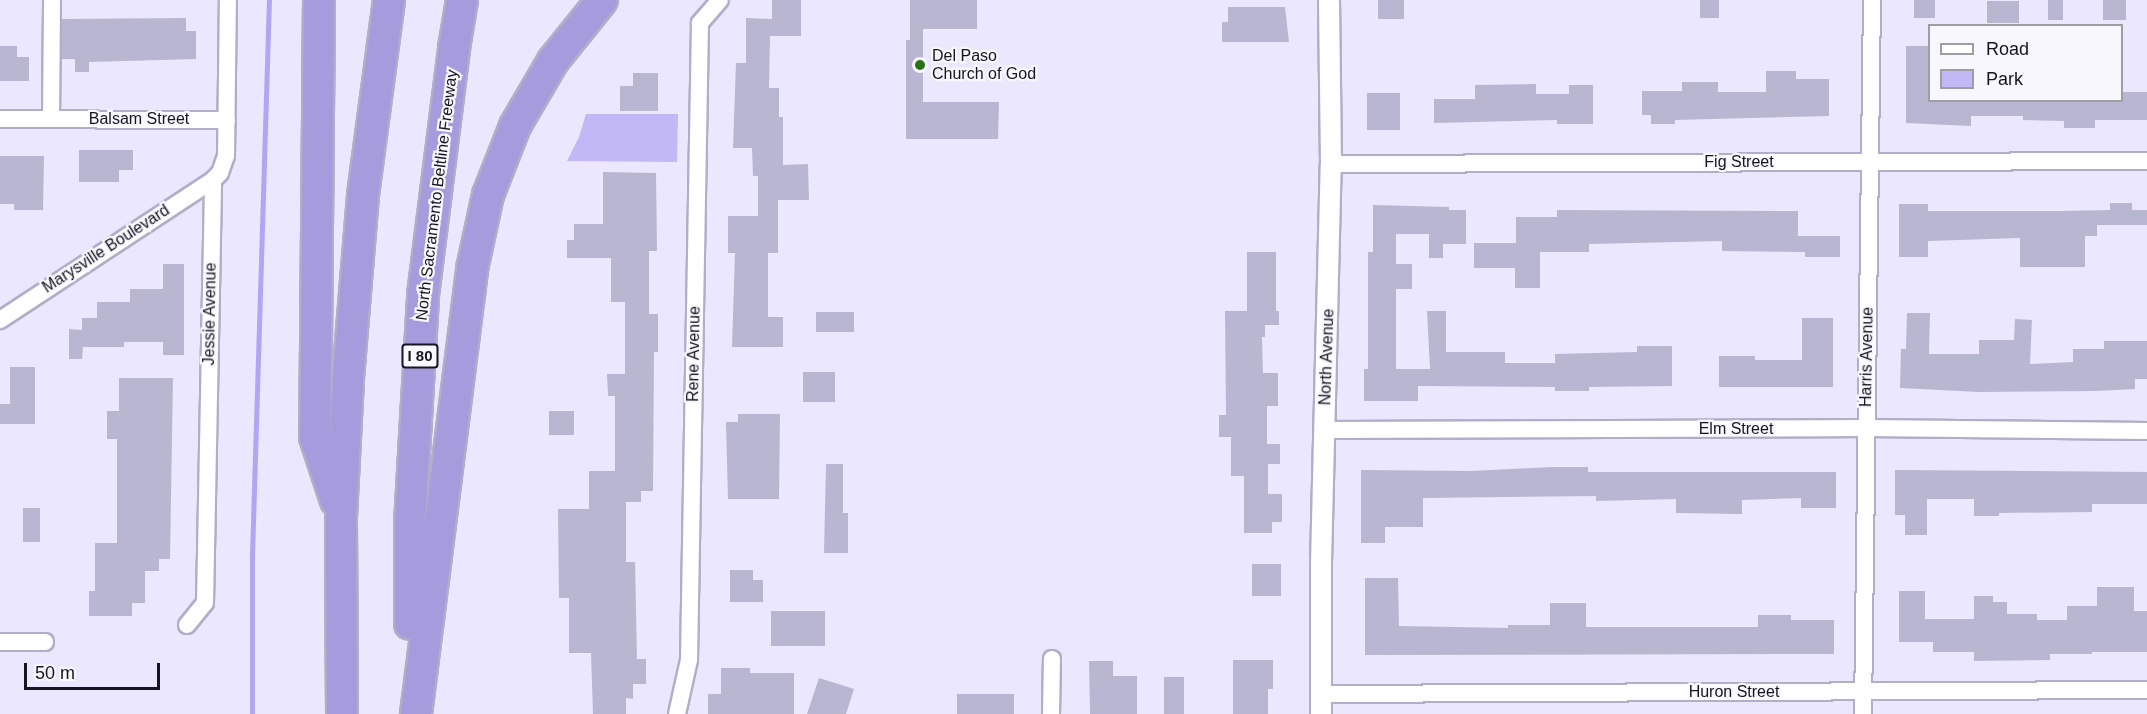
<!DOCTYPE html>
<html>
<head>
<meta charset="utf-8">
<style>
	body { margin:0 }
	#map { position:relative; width:2147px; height:714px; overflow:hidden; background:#eae7fe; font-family:Arial,sans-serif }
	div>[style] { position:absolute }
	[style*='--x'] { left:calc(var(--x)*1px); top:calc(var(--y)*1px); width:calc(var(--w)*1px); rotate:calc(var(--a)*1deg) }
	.green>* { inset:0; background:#c1b8f5 }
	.stream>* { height:5px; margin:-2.5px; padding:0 2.5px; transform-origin:2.5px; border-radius:2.5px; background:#b2a5f4 }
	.building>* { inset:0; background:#b9b6d1; transform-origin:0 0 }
	.roads { filter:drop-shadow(2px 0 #b1aec9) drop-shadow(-2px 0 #b1aec9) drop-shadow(0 2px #b1aec9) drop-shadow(0 -2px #b1aec9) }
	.minor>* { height:16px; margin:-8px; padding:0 8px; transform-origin:8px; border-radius:8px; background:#fff }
	.tertiary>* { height:20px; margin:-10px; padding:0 10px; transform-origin:10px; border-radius:10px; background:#fff }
	.motorway>* { height:30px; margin:-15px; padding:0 15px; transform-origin:15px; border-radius:15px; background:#a69bdc }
	.dots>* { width:16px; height:16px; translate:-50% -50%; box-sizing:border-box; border:3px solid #f7f7fd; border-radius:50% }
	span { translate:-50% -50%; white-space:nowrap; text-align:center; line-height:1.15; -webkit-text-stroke:4.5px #f7f7fd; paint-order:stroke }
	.shield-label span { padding:2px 4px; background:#f7f7fd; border:2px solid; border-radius:4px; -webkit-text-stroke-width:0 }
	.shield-label { font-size:15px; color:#16151f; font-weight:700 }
	.poi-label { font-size:16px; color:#16151f }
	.left { translate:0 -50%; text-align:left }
	.street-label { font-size:16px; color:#16151f }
	.legend { position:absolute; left:1928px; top:24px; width:195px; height:78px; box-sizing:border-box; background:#f7f7fd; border:2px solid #9d9da4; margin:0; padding:8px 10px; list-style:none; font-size:18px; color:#16151f }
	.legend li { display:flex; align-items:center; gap:12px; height:30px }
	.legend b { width:30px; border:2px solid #9d9da4 }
	.scale { position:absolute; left:24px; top:663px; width:136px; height:27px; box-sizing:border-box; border:3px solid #16151f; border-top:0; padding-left:8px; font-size:18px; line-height:21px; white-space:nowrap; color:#16151f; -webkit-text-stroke:4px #f7f7fd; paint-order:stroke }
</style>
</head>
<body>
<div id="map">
	<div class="green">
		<div style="clip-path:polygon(586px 114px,678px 114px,677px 162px,567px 161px,579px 137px)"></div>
	</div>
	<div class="stream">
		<div style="--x:252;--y:714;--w:159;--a:-90"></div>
		<div style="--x:252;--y:555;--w:555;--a:-88.25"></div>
	</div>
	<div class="building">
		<div style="clip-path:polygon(772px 0,801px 0,801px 36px,770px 36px,769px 88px,779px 88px,779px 117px,783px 117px,783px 165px,808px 164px,809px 200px,778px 200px,778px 253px,768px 253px,768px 317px,783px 317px,783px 347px,732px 347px,735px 253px,728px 253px,728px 216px,758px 216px,758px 176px,753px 176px,752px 148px,733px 148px,736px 63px,746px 63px,746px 18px,772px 19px)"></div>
		<div style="clip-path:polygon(910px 0,977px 0,977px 29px,923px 29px,923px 102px,999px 102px,998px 139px,906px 139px,906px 40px,910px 40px)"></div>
		<div style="left:1378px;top:0;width:26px;height:19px"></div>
		<div style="left:1700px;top:0;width:19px;height:18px"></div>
		<div style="left:1914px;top:0;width:21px;height:18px"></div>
		<div style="left:2048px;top:0;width:15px;height:20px"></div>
		<div style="left:2103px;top:0;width:23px;height:20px"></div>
		<div style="left:1987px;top:1px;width:32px;height:22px"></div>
		<div style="clip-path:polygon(1228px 7px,1285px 7px,1289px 42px,1222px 42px,1222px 22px,1228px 22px)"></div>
		<div style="clip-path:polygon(186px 18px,186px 31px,196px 31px,196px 59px,89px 62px,89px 72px,75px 72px,75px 59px,62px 59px,62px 19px)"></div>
		<div style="clip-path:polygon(0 46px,17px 46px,17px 57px,29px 57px,29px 81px,0 81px)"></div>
		<div style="clip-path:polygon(1906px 46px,1929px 46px,1929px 100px,2121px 100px,2121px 92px,2147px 92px,2147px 120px,2095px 120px,2095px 128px,2064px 128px,2064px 121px,2023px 120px,2023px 116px,1971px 116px,1971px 126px,1906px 123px)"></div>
		<div style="clip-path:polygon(1766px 71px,1796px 71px,1796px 79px,1829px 79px,1829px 116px,1675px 120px,1675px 124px,1651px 124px,1651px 115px,1642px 115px,1642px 91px,1682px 91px,1682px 82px,1718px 82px,1718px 92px,1766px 92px)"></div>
		<div style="clip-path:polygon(633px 73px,658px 73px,658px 111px,620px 111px,620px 86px,633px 86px)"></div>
		<div style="clip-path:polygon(1536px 84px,1536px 94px,1569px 94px,1569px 85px,1593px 85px,1593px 124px,1557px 124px,1557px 120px,1434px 123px,1434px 99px,1475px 99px,1475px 85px)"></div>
		<div style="left:1367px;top:93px;width:33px;height:37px"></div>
		<div style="clip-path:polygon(79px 150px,133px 150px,133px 170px,119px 170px,119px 182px,79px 182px)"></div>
		<div style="clip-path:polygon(0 156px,44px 156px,43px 210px,14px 210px,14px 204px,0 204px)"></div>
		<div style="clip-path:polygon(603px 172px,656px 173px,657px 251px,649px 251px,649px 314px,658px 314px,658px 352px,654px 352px,653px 491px,641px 491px,641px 502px,626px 502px,626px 562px,635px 562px,637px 659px,646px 659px,646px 684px,633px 684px,633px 699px,626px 698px,626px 714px,593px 714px,591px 653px,569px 653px,569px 598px,559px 598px,558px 509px,589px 509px,589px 471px,615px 471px,615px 396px,608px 396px,607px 374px,625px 374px,625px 302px,611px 302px,611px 258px,567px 258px,567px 240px,574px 240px,574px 224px,603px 224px)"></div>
		<div style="clip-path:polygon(2110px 203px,2132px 203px,2132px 210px,2147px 210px,2147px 225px,2097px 225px,2097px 236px,2085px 236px,2085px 267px,2020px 267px,2020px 238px,1928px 241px,1928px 257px,1899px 257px,1899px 204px,1928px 204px,1928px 211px,2061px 211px,2110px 210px)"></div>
		<div style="clip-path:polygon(1373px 205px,1449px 207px,1449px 210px,1466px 210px,1466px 244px,1443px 244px,1443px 258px,1429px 258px,1429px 234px,1396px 234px,1396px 264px,1412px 264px,1412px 289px,1396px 289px,1396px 369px,1430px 369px,1427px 311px,1446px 311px,1446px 352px,1505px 352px,1505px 363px,1555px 363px,1555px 354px,1637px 352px,1637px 346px,1672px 346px,1672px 386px,1589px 387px,1589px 391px,1555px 391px,1555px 387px,1418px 386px,1418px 401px,1364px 401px,1364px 369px,1368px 369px,1368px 252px,1373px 252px)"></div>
		<div style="clip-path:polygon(1557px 210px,1798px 211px,1798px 236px,1840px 236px,1840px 257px,1805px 257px,1805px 252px,1722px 251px,1722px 241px,1589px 244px,1589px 252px,1540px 252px,1540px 288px,1515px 288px,1515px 268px,1474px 268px,1474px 243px,1516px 243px,1516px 217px,1557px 217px)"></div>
		<div style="clip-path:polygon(1247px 252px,1276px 252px,1276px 311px,1279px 311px,1279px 325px,1265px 325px,1265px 337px,1262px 337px,1263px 373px,1278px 373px,1278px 406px,1267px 406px,1267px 444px,1280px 444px,1280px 464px,1268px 464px,1268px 494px,1282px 494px,1282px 522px,1272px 522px,1272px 533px,1244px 533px,1244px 476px,1231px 476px,1231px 437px,1219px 437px,1219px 415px,1226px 415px,1225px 311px,1247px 311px)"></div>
		<div style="clip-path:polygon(163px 264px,184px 264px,184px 355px,163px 355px,163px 342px,124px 342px,124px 347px,83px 347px,82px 359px,69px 359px,69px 329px,82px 330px,82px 318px,97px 318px,97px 302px,130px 302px,130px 289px,163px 289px)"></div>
		<div style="left:816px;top:312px;width:38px;height:20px"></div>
		<div style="clip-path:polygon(1907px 313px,1930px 313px,1929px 354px,1979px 354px,1979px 340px,2014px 340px,2015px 319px,2032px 320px,2030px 364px,2073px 362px,2073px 349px,2104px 349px,2104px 341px,2147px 341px,2147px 379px,2135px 379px,2135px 389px,2095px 391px,1979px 392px,1900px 388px,1901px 349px,1906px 349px)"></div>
		<div style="clip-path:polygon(1802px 318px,1833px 318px,1833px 387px,1719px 387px,1719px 356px,1755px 356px,1755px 360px,1802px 360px)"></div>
		<div style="clip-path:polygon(10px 367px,35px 367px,35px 424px,0 424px,0 404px,10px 404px)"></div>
		<div style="left:803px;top:372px;width:32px;height:30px"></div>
		<div style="clip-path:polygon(119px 378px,173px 378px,170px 559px,159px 559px,159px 571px,145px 571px,145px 603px,132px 603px,132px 616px,89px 616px,89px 591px,95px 591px,95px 543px,117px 543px,117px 439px,107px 439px,107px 411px,119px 411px)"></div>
		<div style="left:549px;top:411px;width:25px;height:24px"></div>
		<div style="clip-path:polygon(738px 414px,780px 414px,779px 499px,728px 499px,726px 422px,738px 422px)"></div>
		<div style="clip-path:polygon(826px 464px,843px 464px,843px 513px,848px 513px,848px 553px,824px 553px)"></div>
		<div style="clip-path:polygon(1552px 467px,1588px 467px,1588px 472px,1836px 472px,1836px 508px,1801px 508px,1801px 498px,1742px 500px,1742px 514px,1676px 513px,1676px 499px,1596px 501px,1596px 496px,1423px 498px,1423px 527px,1385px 527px,1385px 543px,1361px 543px,1361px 470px,1471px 471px)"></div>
		<div style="clip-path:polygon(1895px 470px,2147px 472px,2147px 504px,2092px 504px,2092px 512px,1999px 513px,1999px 516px,1974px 516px,1974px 499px,1927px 499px,1927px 535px,1905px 535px,1905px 515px,1895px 515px)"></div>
		<div style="left:23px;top:508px;width:17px;height:34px"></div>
		<div style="left:1252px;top:564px;width:29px;height:32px"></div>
		<div style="clip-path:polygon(730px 570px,753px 570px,753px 580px,763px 580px,763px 602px,730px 602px)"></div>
		<div style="clip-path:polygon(1365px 578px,1398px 578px,1399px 626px,1508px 628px,1508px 625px,1550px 625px,1550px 603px,1586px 603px,1586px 627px,1758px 627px,1758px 615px,1791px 615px,1791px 620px,1834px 620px,1834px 654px,1365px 655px)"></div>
		<div style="clip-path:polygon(2097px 587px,2134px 587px,2134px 611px,2147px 611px,2147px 652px,2092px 652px,2092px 654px,2050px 654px,2050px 660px,1974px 661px,1974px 652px,1933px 652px,1933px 642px,1899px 642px,1899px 591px,1925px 591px,1925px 619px,1974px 619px,1974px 596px,1993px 596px,1993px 602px,2007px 602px,2007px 614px,2037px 614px,2037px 620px,2067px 620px,2067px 606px,2097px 606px)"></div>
		<div style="left:771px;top:611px;width:54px;height:35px"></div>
		<div style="clip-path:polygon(1233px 660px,1273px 660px,1273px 689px,1268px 689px,1268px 714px,1233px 714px)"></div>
		<div style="clip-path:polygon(1089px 661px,1113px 661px,1113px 676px,1137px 676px,1137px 714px,1090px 714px)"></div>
		<div style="clip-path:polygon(721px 668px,750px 668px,750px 673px,794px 673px,794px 714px,708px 714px,708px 694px,721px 694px)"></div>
		<div style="left:1164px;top:677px;width:20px;height:37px"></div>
		<div style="clip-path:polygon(819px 678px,854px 689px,846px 714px,807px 714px)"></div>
		<div style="left:957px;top:694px;width:57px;height:20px"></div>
	</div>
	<div class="roads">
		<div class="minor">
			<div style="--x:0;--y:119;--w:227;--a:0.3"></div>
			<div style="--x:51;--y:119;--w:119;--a:-89.5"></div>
			<div style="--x:1331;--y:164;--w:816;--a:-0.21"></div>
			<div style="--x:0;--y:320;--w:255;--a:-33.3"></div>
			<div style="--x:1325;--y:430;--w:541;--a:-0.21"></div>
			<div style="--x:1866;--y:428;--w:281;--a:0.6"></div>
			<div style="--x:187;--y:625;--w:28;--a:-51"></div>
			<div style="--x:205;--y:603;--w:423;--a:-88.9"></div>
			<div style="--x:213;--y:180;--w:10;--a:-45"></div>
			<div style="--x:220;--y:173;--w:18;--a:-71"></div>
			<div style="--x:226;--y:156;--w:156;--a:-89.3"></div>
			<div style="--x:0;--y:642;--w:45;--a:0"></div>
			<div style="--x:1322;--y:694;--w:825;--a:-0.28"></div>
			<div style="--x:677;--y:714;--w:55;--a:-77.5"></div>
			<div style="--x:689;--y:660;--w:637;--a:-89.01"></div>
			<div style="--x:700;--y:23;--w:30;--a:-49"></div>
			<div style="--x:1051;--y:714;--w:55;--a:-89"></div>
			<div style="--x:1863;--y:714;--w:714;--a:-89.28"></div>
		</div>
		<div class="tertiary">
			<div style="--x:1321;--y:714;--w:151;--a:-90"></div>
			<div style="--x:1321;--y:563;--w:399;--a:-88.6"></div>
			<div style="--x:1331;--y:164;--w:164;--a:-90.7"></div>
		</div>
		<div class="motorway">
			<div style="--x:319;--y:0;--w:437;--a:90.5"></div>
			<div style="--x:315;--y:437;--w:67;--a:71.8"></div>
			<div style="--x:410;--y:624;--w:101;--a:-90"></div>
			<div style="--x:410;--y:523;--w:228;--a:-86.7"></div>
			<div style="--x:423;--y:295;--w:249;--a:-82.8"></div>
			<div style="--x:454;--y:48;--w:49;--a:-80.5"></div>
			<div style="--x:342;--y:714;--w:197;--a:-90.3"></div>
			<div style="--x:341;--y:517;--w:139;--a:-87.1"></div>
			<div style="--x:348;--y:378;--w:184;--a:-85.3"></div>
			<div style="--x:363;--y:195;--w:197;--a:-82.4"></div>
			<div style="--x:416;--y:714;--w:449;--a:-82.8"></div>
			<div style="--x:472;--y:269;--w:76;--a:-77.8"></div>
			<div style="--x:488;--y:195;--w:74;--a:-68.6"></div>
			<div style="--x:515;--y:126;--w:75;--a:-59.7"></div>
			<div style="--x:553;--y:61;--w:78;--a:-51.2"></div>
		</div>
	</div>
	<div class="dots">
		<div style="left:920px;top:65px;background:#267318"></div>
	</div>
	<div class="shield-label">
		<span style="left:420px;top:356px">I 80</span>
	</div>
	<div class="poi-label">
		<span class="left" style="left:932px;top:65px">Del Paso<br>Church of God</span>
	</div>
	<div class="street-label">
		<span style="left:139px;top:119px">Balsam Street</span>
		<span style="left:1739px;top:162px">Fig Street</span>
		<span style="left:437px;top:195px;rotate:-83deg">North Sacramento Beltline Freeway</span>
		<span style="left:106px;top:249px;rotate:-33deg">Marysville Boulevard</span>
		<span style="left:210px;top:314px;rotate:-89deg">Jessie Avenue</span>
		<span style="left:694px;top:354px;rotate:-89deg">Rene Avenue</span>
		<span style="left:1327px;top:357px;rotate:-88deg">North Avenue</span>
		<span style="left:1867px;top:357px;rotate:-89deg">Harris Avenue</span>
		<span style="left:1736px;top:429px">Elm Street</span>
		<span style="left:1734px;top:692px">Huron Street</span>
	</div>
	<ul class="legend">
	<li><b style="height:8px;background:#fff"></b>Road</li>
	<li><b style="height:16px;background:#c1b8f5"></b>Park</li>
	</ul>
	<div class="scale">50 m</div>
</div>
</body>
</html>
